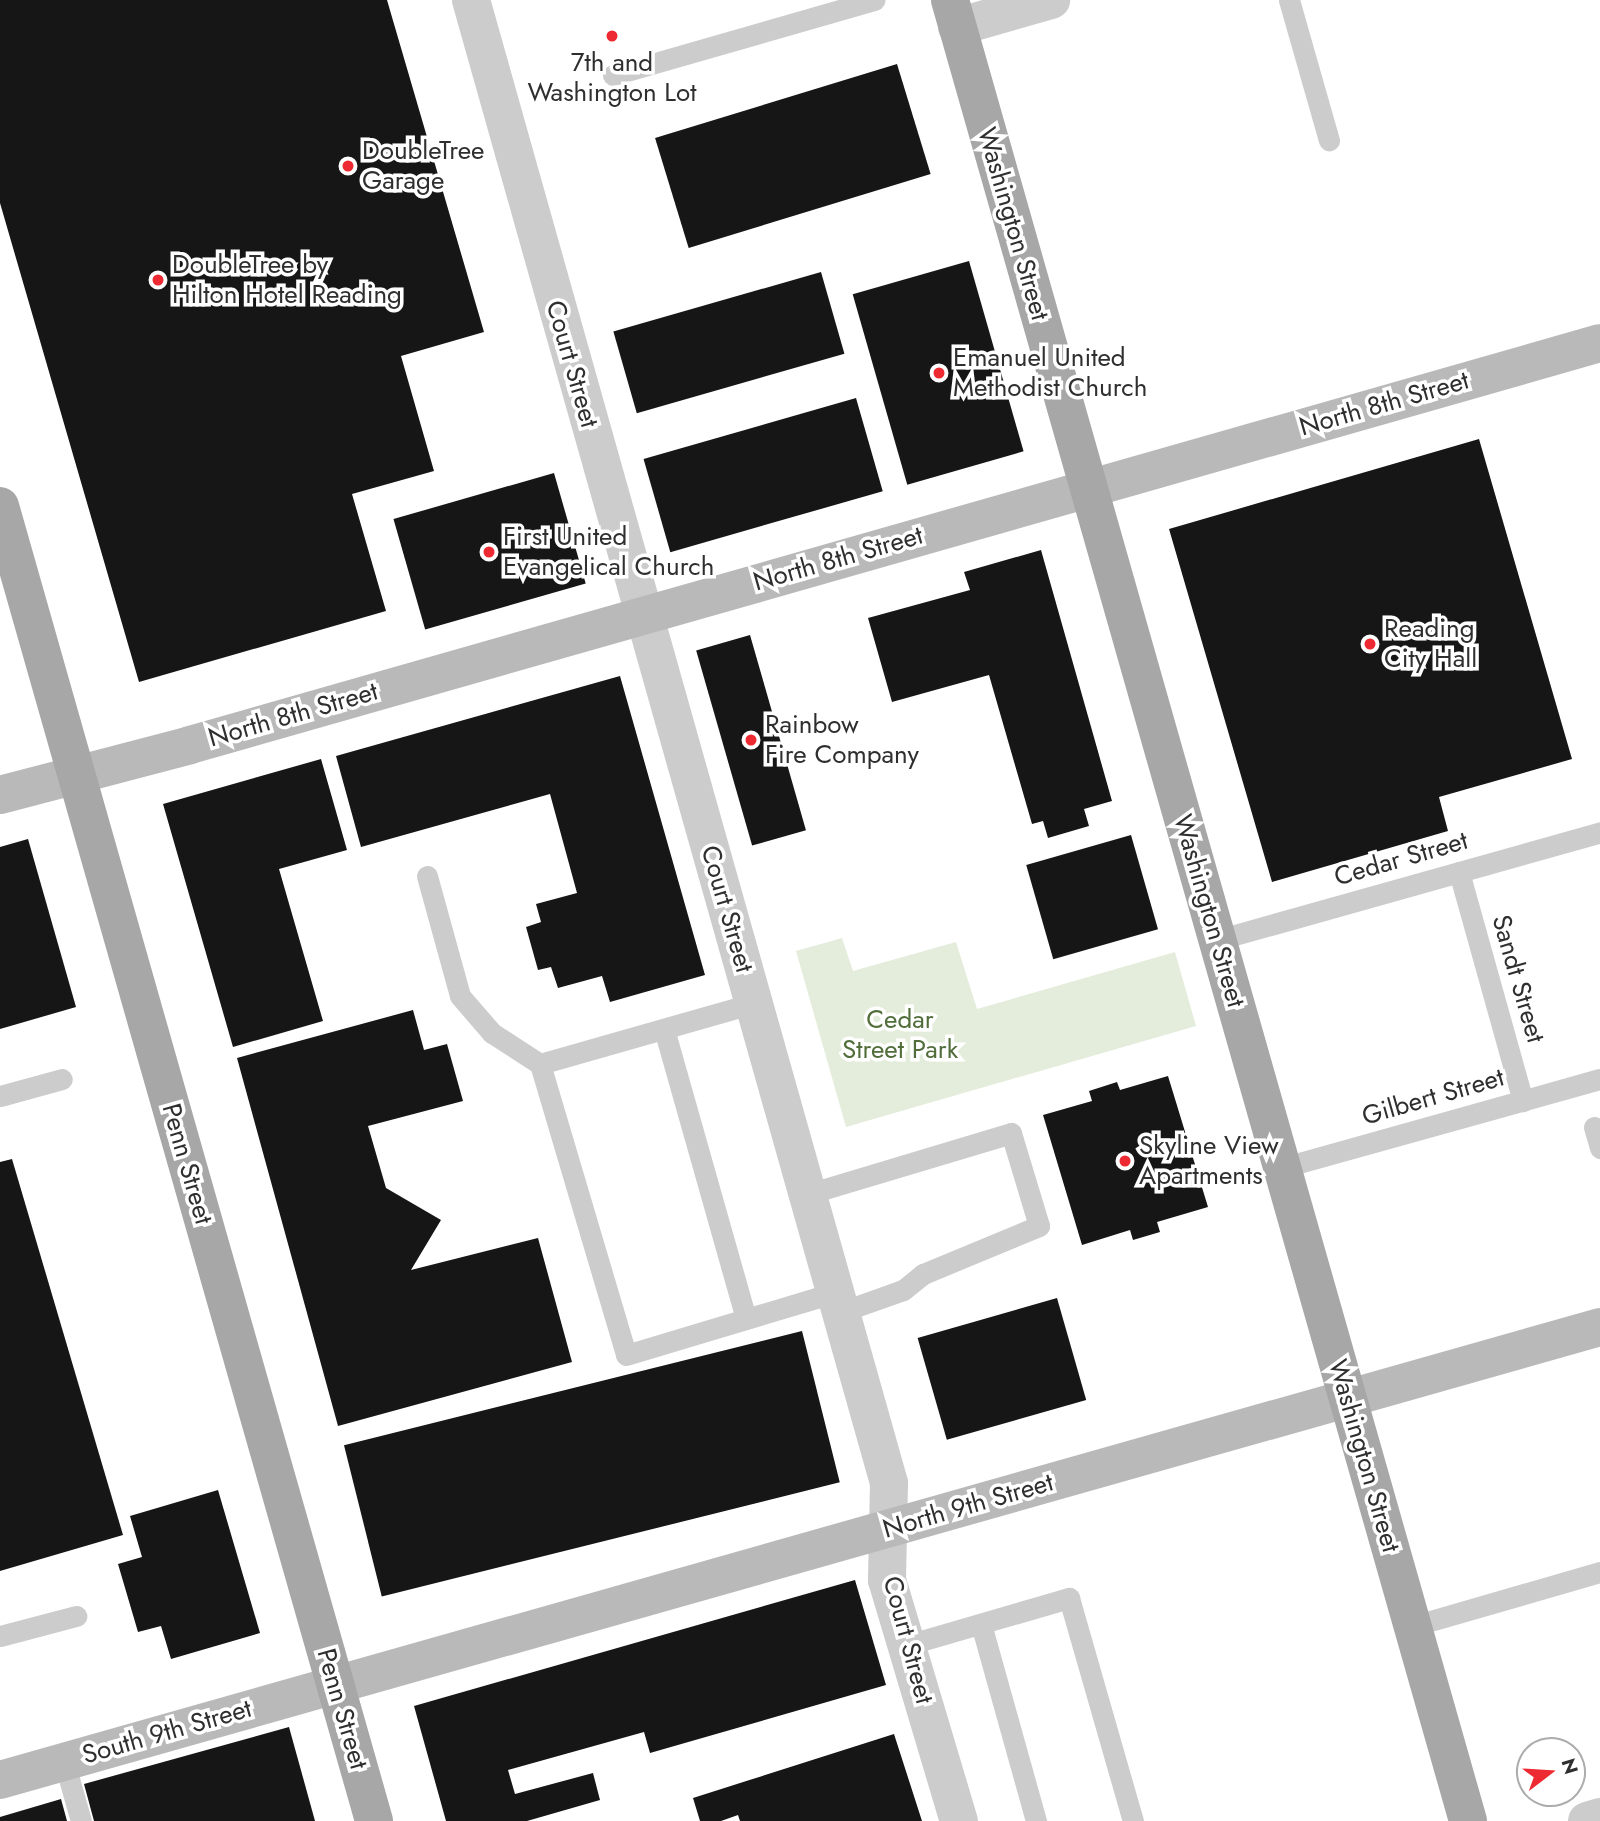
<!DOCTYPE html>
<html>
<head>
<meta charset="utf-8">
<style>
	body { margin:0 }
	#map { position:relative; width:1600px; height:1821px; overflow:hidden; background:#fff; font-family:Jost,sans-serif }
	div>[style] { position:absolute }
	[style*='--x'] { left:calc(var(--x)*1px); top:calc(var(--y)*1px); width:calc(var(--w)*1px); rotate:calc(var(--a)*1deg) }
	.green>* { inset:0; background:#e4eddc }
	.building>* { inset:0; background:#161616; transform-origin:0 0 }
	.lane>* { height:21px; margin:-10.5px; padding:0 10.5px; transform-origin:10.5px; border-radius:10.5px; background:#ccc }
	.street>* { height:38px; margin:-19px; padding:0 19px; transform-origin:19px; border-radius:19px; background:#ccc }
	.secondary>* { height:38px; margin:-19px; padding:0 19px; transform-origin:19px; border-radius:19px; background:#b9b9b9 }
	.primary>* { height:38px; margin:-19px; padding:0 19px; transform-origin:19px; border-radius:19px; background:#a7a7a7 }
	.dots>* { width:19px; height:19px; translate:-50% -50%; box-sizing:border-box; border:4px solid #fff; border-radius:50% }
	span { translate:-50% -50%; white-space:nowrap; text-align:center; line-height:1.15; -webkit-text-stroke:7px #fff; paint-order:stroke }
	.poi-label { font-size:26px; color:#2f2f2f }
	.left { translate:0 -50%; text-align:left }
	.street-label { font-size:26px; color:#2f2f2f }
	.park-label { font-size:26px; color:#506d3a }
	.north { position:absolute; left:1516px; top:1737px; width:70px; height:70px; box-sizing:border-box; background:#fff; border:2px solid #acacac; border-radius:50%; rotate:73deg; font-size:19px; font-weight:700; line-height:28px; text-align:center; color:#2f2f2f }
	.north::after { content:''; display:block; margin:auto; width:24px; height:32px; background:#ed2a31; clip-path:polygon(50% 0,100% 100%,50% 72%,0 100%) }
</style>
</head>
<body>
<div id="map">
	<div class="green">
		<div style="clip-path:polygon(842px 938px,853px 971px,956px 942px,977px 1009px,1175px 952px,1196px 1026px,846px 1127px,796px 951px)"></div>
	</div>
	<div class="building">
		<div style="clip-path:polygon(0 0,387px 0,484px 332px,401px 356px,434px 471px,352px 494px,386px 611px,139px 682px,0 203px)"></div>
		<div style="left:897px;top:64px;width:115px;height:253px;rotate:73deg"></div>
		<div style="left:969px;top:261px;width:198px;height:121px;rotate:74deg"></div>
		<div style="left:821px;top:272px;width:85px;height:216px;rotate:74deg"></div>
		<div style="left:856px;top:398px;width:97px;height:221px;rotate:74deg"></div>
		<div style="clip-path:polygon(1479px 439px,1572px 759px,1439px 797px,1448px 831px,1272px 882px,1169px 529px)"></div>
		<div style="left:554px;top:473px;width:115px;height:167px;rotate:74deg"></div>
		<div style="clip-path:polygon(1041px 550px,1112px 801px,1084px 809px,1089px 826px,1048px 838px,1043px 821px,1032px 824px,989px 675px,892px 702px,868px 618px,970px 590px,964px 572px)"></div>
		<div style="left:750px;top:635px;width:203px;height:56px;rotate:74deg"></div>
		<div style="clip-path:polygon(620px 676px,705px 975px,610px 1002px,602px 976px,558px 988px,551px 967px,538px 970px,526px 927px,541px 922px,536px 904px,577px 893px,550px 794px,361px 847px,336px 756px)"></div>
		<div style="clip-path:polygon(321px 759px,347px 850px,279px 869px,323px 1021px,233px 1047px,163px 804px)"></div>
		<div style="left:1131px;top:835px;width:98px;height:109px;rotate:74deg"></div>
		<div style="clip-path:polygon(28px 839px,76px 1007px,0 1029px,0 847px)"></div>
		<div style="clip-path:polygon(413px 1010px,424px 1050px,447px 1044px,463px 1101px,368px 1126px,386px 1188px,441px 1220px,411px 1270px,538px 1238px,572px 1362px,338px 1426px,237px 1058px)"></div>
		<div style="clip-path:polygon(1168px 1076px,1208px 1207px,1157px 1222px,1160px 1232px,1133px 1240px,1130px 1230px,1082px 1245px,1043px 1115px,1092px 1101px,1089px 1091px,1117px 1082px,1120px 1090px)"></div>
		<div style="clip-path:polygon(12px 1159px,123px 1535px,0 1571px,0 1162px)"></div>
		<div style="left:1057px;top:1298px;width:106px;height:145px;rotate:74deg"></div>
		<div style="left:802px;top:1331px;width:156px;height:472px;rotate:76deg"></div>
		<div style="clip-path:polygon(218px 1490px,260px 1633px,171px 1659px,161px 1626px,138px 1632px,118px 1564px,142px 1557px,130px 1516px)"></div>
		<div style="clip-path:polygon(855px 1580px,886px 1685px,650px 1753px,644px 1732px,508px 1770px,515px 1794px,593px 1773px,600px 1800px,527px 1821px,446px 1821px,414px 1706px)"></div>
		<div style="clip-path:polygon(289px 1727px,315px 1821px,94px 1821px,84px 1784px)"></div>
		<div style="clip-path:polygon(894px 1734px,922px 1821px,740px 1821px,738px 1815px,721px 1821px,700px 1821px,693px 1798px)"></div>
		<div style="clip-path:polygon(61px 1799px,67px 1821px,0 1821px,0 1817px)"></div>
	</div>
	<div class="lane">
		<div style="--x:1289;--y:0;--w:146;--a:74.1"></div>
		<div style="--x:613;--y:75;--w:272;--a:-16"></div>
		<div style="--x:1459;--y:872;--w:238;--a:74.4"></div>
		<div style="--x:427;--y:876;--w:124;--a:74.6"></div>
		<div style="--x:460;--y:996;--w:49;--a:49.1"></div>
		<div style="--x:492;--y:1033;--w:57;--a:32.9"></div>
		<div style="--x:1217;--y:940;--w:398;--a:-15.7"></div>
		<div style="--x:754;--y:1003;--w:223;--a:164.1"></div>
		<div style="--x:540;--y:1064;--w:303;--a:73.5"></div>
		<div style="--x:626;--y:1355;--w:219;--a:-16.7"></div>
		<div style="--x:664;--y:1029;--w:301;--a:74.2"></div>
		<div style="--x:0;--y:1096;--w:64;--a:-15.3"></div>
		<div style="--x:1594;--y:1127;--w:22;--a:74"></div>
		<div style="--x:1281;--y:1168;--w:331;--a:-15.6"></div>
		<div style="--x:808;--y:1194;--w:212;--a:-16.7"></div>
		<div style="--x:1011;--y:1133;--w:97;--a:73.2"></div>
		<div style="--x:1039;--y:1226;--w:126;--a:157.5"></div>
		<div style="--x:923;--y:1274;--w:26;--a:141"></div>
		<div style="--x:903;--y:1290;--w:66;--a:160.5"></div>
		<div style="--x:981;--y:1624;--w:205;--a:74.4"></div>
		<div style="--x:1413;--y:1626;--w:195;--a:-16.1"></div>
		<div style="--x:0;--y:1636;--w:79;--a:-14.7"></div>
		<div style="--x:907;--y:1645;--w:169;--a:-16.2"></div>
		<div style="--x:1069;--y:1598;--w:232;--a:74"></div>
		<div style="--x:64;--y:1761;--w:62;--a:74.2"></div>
	</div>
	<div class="street">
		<div style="--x:471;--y:0;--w:1541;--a:74.26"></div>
		<div style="--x:889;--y:1483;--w:97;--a:91.2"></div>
		<div style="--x:887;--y:1580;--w:252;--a:73.4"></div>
		<div style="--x:957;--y:27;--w:98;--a:-16"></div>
		<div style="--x:1587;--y:1821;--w:14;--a:-17"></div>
	</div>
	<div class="secondary">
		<div style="--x:0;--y:795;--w:196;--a:-14.7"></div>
		<div style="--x:190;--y:745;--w:1466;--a:-15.91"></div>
		<div style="--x:0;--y:1780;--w:1663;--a:-15.81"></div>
	</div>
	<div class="primary">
		<div style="--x:950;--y:0;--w:1893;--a:74.12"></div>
		<div style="--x:0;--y:506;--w:1367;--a:74.12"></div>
	</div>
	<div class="dots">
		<div style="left:612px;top:36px;background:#ed2a31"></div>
		<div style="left:348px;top:166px;background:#ed2a31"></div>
		<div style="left:158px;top:280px;background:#ed2a31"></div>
		<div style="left:939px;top:373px;background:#ed2a31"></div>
		<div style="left:489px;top:552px;background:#ed2a31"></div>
		<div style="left:1370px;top:644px;background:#ed2a31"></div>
		<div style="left:751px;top:740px;background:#ed2a31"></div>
		<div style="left:1125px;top:1161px;background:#ed2a31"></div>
	</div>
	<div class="poi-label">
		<span style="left:612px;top:78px">7th and<br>Washington Lot</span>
		<span class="left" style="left:362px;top:166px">DoubleTree<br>Garage</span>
		<span class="left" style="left:172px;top:280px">DoubleTree by<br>Hilton Hotel Reading</span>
		<span class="left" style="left:953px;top:373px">Emanuel United<br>Methodist Church</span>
		<span class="left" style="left:503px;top:552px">First United<br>Evangelical Church</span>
		<span class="left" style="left:1384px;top:644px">Reading<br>City Hall</span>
		<span class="left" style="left:765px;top:740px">Rainbow<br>Fire Company</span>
		<span class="left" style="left:1139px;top:1161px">Skyline View<br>Apartments</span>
	</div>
	<div class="street-label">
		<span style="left:1013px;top:224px;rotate:74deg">Washington Street</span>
		<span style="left:572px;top:364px;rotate:74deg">Court Street</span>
		<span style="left:1384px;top:404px;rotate:-16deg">North 8th Street</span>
		<span style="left:838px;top:559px;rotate:-16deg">North 8th Street</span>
		<span style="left:293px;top:715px;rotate:-16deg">North 8th Street</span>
		<span style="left:1401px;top:859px;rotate:-16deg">Cedar Street</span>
		<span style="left:727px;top:909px;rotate:74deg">Court Street</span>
		<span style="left:1209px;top:911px;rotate:74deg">Washington Street</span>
		<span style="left:1518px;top:979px;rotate:74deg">Sandt Street</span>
		<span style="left:1433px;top:1097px;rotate:-16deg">Gilbert Street</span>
		<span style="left:187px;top:1164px;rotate:74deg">Penn Street</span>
		<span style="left:1364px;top:1456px;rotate:74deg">Washington Street</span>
		<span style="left:968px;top:1506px;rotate:-16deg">North 9th Street</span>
		<span style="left:908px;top:1640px;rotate:75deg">Court Street</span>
		<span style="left:342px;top:1709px;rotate:74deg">Penn Street</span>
		<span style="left:167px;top:1732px;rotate:-16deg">South 9th Street</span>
	</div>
	<div class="park-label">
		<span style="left:900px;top:1035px">Cedar<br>Street Park</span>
	</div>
	<div class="north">N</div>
</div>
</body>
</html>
